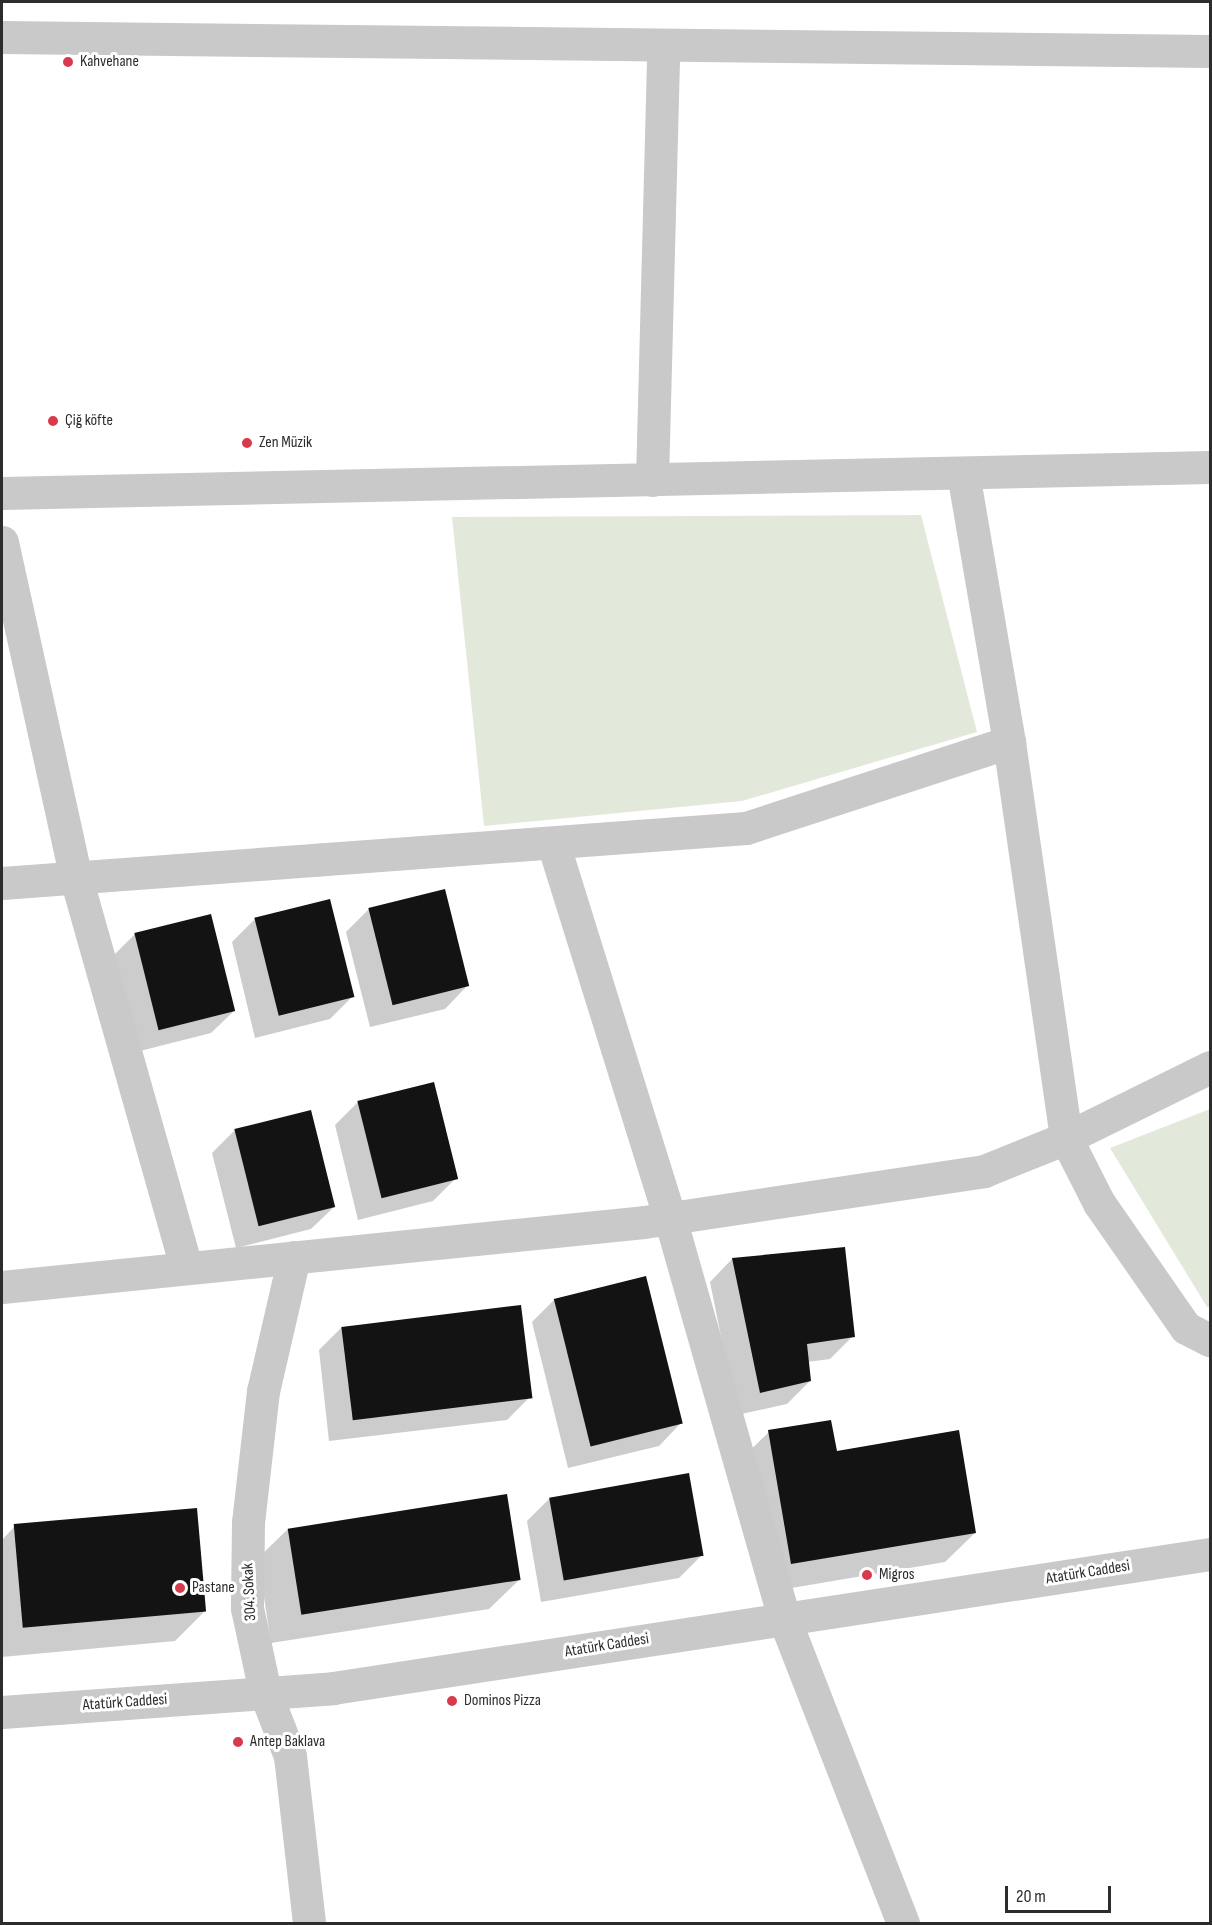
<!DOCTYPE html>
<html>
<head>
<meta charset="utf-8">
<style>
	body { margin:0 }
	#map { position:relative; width:1212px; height:1925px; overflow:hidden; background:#fff; font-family:"Sofia Sans Condensed",sans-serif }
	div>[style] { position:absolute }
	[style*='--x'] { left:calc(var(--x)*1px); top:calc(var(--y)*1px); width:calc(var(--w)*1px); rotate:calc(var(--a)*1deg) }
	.green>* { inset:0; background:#e3e9da }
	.shadow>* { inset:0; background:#0003 }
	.building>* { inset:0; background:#131313; transform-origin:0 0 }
	.minor>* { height:33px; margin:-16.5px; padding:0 16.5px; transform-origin:16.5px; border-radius:16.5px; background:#c9c9c9 }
	.dots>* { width:16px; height:16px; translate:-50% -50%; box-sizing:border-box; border:3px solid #fff; border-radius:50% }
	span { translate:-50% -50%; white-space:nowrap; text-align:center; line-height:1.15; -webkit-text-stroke:6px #fff; paint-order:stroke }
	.poi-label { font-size:16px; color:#2c2c2c }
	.left { translate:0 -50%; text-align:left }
	.street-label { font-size:16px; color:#2c2c2c }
	.frame { position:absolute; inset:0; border:3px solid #2c2c2c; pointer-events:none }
	.scale { position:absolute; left:1005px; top:1886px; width:106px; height:27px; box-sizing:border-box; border:3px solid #2c2c2c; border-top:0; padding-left:8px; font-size:18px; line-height:21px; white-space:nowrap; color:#2c2c2c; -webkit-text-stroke:4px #fff; paint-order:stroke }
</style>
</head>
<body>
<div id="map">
	<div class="green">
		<div style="clip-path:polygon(921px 515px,977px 732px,742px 801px,484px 826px,452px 517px)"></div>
		<div style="clip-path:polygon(1210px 1109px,1210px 1307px,1207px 1307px,1110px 1148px)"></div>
	</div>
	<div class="shadow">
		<div style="clip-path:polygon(369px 909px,467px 986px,445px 1009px,370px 1027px,346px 932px)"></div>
		<div style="clip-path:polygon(254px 920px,353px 996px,330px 1019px,255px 1038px,232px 942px)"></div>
		<div style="clip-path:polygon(135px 934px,234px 1011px,211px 1033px,136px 1052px,112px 957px)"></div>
		<div style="clip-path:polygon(358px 1102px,456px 1178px,433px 1201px,358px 1220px,335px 1125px)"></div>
		<div style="clip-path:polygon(235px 1130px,334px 1207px,311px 1229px,236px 1248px,212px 1153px)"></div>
		<div style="clip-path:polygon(843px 1248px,853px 1336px,830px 1359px,807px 1362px,810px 1381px,787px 1404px,737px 1415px,710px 1282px,732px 1259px)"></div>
		<div style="clip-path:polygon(555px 1299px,681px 1423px,659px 1446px,568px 1468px,532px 1322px)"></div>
		<div style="clip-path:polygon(342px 1327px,530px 1397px,507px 1420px,329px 1441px,319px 1350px)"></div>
		<div style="clip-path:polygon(769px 1432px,835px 1452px,975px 1533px,945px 1562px,762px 1593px,739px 1461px)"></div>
		<div style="clip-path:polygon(550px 1498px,702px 1555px,679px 1578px,541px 1602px,527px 1521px)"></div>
		<div style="clip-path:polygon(14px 1527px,205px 1611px,175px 1641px,2px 1657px,2px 1540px)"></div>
		<div style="clip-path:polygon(288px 1529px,519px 1580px,489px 1609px,271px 1643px,258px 1558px)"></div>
	</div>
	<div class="building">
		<div style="left:445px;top:889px;width:100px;height:79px;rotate:76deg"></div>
		<div style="left:330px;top:899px;width:101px;height:78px;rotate:76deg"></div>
		<div style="left:211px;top:914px;width:100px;height:79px;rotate:76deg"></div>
		<div style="left:434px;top:1082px;width:100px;height:79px;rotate:76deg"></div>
		<div style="left:311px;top:1110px;width:100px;height:79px;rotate:76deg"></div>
		<div style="clip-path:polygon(845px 1247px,855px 1337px,807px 1344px,811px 1381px,760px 1393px,732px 1258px)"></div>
		<div style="left:646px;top:1276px;width:152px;height:95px;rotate:76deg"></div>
		<div style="left:521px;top:1305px;width:94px;height:181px;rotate:83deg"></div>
		<div style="clip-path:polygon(831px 1420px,837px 1451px,959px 1430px,976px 1533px,791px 1564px,768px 1430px)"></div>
		<div style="left:689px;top:1473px;width:84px;height:142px;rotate:80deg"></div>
		<div style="left:507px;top:1494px;width:87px;height:222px;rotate:81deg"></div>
		<div style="left:197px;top:1508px;width:104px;height:184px;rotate:85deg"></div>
	</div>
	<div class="minor">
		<div style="--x:2;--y:37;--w:1208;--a:0.66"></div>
		<div style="--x:963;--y:473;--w:273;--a:80.3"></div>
		<div style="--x:1009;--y:742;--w:400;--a:81.8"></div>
		<div style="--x:1066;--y:1138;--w:73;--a:63.1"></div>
		<div style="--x:1099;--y:1203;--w:152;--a:55.2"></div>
		<div style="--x:1186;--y:1328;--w:27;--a:27"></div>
		<div style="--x:652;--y:480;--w:433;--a:-88.5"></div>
		<div style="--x:2;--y:493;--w:1208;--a:-1.23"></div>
		<div style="--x:2;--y:542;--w:344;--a:77.6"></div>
		<div style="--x:76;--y:878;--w:405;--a:74.2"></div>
		<div style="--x:553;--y:843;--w:393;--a:72.7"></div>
		<div style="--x:670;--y:1218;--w:416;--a:74.1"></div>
		<div style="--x:784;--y:1618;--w:328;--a:68.7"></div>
		<div style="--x:2;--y:883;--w:746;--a:-4.23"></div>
		<div style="--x:746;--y:828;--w:277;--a:-18.1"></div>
		<div style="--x:294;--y:1257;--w:138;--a:103"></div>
		<div style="--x:263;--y:1391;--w:132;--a:96.5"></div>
		<div style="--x:248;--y:1522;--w:86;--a:90.7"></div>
		<div style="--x:247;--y:1608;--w:86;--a:77.9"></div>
		<div style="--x:265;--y:1692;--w:69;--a:68.7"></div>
		<div style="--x:290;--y:1756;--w:169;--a:83.5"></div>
		<div style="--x:2;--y:1287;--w:645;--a:-5.78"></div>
		<div style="--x:644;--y:1222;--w:344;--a:-8.5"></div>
		<div style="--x:984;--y:1171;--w:88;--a:-21.9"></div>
		<div style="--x:1066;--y:1138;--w:161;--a:-26.2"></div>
		<div style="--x:2;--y:1712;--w:332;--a:-4.1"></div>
		<div style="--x:333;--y:1688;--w:887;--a:-8.69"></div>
	</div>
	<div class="dots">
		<div style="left:68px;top:62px;background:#d73a4c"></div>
		<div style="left:53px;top:421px;background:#d73a4c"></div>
		<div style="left:247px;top:443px;background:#d73a4c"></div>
		<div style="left:867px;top:1575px;background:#d73a4c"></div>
		<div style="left:180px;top:1588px;background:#d73a4c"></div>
		<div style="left:452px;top:1701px;background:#d73a4c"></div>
		<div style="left:238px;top:1742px;background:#d73a4c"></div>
	</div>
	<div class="poi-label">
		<span class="left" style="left:80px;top:62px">Kahvehane</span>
		<span class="left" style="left:65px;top:421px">Çiğ köfte</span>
		<span class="left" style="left:259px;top:443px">Zen Müzik</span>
		<span class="left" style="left:879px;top:1575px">Migros</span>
		<span class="left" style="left:192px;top:1588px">Pastane</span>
		<span class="left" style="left:464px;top:1701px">Dominos Pizza</span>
		<span class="left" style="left:250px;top:1742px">Antep Baklava</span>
	</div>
	<div class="street-label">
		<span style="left:1088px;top:1573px;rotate:-9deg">Atatürk Caddesi</span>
		<span style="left:250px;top:1592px;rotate:-93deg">304. Sokak</span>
		<span style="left:607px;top:1646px;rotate:-9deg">Atatürk Caddesi</span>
		<span style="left:125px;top:1703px;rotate:-4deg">Atatürk Caddesi</span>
	</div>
	<div class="frame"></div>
	<div class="scale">20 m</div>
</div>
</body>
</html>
